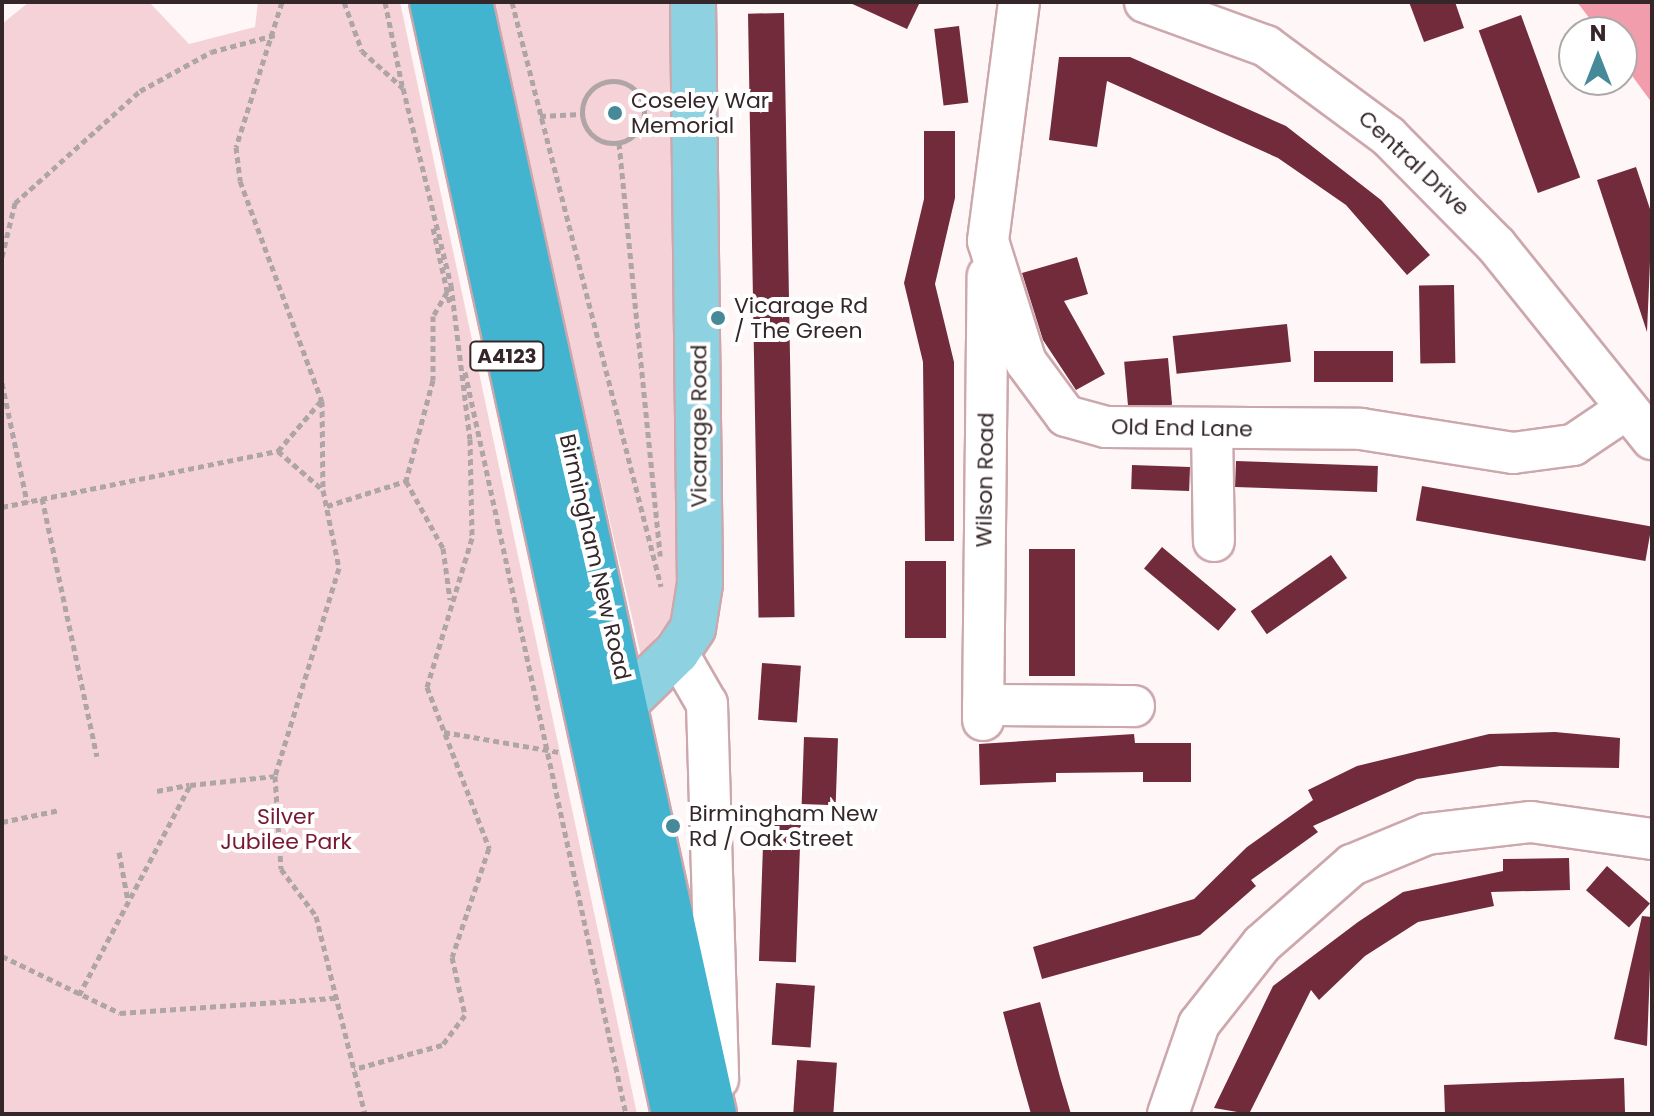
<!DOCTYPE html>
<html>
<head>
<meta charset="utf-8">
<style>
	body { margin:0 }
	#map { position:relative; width:1654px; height:1116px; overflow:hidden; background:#fef6f7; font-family:Poppins,sans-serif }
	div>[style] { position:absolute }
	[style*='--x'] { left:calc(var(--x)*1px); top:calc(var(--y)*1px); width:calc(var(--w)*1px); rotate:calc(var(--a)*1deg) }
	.green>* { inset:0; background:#f5d2d7 }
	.forest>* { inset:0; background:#f19dac }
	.building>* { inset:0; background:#712b3b; transform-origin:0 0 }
	.path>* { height:5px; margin-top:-2.5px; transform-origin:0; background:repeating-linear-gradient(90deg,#afa5a6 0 6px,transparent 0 10px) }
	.path>.ring { margin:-2.5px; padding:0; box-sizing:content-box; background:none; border:5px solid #afa5a6; border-radius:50% }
	.roads { filter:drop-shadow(2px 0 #cca8ad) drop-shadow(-2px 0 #cca8ad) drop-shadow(0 2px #cca8ad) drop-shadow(0 -2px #cca8ad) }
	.minor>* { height:40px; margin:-20px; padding:0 20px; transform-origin:20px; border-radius:20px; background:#fff }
	.major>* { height:44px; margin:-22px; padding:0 22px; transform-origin:22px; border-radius:22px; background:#8ed2e2 }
	.highway>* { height:44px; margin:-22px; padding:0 22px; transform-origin:22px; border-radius:22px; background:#43b4cf }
	.dots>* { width:22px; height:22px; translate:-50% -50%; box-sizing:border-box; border:4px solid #fff; border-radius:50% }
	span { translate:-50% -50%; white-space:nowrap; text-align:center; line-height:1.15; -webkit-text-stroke:8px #fff; paint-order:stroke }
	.shield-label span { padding:2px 6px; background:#fff; border:2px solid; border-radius:6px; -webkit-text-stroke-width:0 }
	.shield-label { font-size:20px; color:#352729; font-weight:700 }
	.poi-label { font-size:22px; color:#352729 }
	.left { translate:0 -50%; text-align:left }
	.street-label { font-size:22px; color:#352729 }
	.park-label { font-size:22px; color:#781835 }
	.frame { position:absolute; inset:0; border:4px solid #352729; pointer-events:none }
	.north { position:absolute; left:1558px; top:16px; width:80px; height:80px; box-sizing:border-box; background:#fff; border:2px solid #aea9a9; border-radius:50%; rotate:0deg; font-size:22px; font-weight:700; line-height:32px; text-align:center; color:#352729 }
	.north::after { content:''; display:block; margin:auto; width:28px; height:36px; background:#468999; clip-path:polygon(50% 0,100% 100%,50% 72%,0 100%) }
</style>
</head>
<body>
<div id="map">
	<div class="green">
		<div style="clip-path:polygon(29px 2px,149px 2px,189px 44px,255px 27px,258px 2px,400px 2px,637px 1114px,2px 1114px,2px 24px)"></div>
		<div style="clip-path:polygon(490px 2px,678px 2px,681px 606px,641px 656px)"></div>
	</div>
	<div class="forest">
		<div style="clip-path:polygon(1577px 2px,1652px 2px,1652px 103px,1622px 62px,1622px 32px,1600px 32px)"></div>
	</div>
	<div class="building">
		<div style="clip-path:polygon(848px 2px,920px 2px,907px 29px)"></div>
		<div style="clip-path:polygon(1409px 2px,1455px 2px,1464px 28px,1424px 42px)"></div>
		<div style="left:784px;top:13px;width:604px;height:36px;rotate:89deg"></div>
		<div style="left:1521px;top:15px;width:173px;height:45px;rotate:70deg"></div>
		<div style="left:959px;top:26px;width:77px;height:25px;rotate:83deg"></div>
		<div style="clip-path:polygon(1059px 57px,1130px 57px,1286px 126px,1381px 200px,1430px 255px,1407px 275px,1346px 205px,1278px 158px,1107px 81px,1097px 147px,1049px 140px)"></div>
		<div style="clip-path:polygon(924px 131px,955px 131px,955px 198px,935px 284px,954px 362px,954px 541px,925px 541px,923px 362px,904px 283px,924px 199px)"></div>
		<div style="clip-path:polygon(1636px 167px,1652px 215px,1647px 332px,1597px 180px)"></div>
		<div style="clip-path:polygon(1077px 257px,1088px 294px,1064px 301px,1105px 374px,1076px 390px,1043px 340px,1022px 273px)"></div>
		<div style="left:1454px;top:285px;width:78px;height:35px;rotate:89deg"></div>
		<div style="left:1287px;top:324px;width:38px;height:115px;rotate:84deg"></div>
		<div style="left:1314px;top:351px;width:79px;height:31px"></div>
		<div style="left:1168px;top:358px;width:47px;height:44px;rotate:85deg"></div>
		<div style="left:1236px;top:461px;width:142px;height:26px;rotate:2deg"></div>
		<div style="left:1132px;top:465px;width:58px;height:24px;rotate:2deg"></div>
		<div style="left:1422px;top:486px;width:233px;height:35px;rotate:10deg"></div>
		<div style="left:1162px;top:547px;width:97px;height:28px;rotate:40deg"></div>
		<div style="left:1029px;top:549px;width:46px;height:127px"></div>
		<div style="left:1331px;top:555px;width:28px;height:98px;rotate:55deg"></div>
		<div style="left:905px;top:561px;width:41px;height:77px"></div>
		<div style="left:762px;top:663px;width:39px;height:57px;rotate:4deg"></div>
		<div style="clip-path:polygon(1555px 732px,1620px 738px,1619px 768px,1500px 766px,1417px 779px,1313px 826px,1318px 832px,1251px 880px,1256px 886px,1200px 935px,1042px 979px,1033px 947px,1194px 899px,1247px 847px,1313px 800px,1308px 790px,1357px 766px,1489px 734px)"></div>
		<div style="clip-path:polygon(1134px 734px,1135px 743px,1191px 743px,1191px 782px,1143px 782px,1143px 772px,1056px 773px,1056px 782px,980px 785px,979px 744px)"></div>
		<div style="left:804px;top:737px;width:34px;height:67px;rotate:2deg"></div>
		<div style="left:764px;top:817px;width:37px;height:144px;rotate:2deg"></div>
		<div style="clip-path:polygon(1569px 858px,1570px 890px,1491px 892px,1494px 906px,1418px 922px,1365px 956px,1319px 1000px,1311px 990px,1249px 1114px,1214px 1108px,1273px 986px,1358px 922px,1403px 892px,1503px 871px,1503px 859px)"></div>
		<div style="left:1607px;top:866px;width:57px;height:32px;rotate:41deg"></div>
		<div style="clip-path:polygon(1642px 916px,1652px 917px,1647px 1046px,1614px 1039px)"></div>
		<div style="left:776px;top:983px;width:39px;height:62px;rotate:4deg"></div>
		<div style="clip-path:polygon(1040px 1002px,1060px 1077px,1071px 1114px,1031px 1114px,1018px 1068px,1003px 1012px)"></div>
		<div style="left:797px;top:1060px;width:40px;height:54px;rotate:4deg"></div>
		<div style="clip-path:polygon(1624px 1078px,1625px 1113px,1445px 1114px,1444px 1085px)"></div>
	</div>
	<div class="path">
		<div style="--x:282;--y:2;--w:152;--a:107.6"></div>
		<div style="--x:236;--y:147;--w:34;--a:83"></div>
		<div style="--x:240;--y:181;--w:235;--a:69.6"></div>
		<div style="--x:322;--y:401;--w:89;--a:89.4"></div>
		<div style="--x:323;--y:490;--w:80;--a:78.4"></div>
		<div style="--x:339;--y:568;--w:218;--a:107.1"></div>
		<div style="--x:275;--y:776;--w:93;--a:86.3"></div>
		<div style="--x:281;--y:869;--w:59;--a:53.3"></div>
		<div style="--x:316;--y:916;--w:204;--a:76.1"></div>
		<div style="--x:344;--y:2;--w:52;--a:69.8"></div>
		<div style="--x:362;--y:51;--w:55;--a:42.1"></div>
		<div style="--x:403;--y:88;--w:203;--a:76.3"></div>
		<div style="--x:451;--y:285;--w:155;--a:83"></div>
		<div style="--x:470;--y:439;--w:99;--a:88.8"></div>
		<div style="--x:472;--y:538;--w:156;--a:106.8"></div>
		<div style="--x:427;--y:687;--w:173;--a:68.9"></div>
		<div style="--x:489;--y:848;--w:115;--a:108.7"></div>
		<div style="--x:452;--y:957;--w:59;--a:77.4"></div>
		<div style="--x:465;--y:1015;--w:38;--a:127"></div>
		<div style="--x:442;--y:1045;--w:91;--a:164.7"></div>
		<div style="--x:385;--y:2;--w:85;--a:78.4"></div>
		<div style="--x:512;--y:2;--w:603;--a:75.69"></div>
		<div class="ring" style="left:582px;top:81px;width:57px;height:57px"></div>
		<div style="--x:540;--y:116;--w:41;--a:-2.8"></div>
		<div style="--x:619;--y:143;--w:415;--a:84.3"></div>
		<div style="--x:433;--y:228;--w:78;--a:77.4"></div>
		<div style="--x:2;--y:257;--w:56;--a:-76.5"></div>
		<div style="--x:15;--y:203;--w:168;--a:-41.9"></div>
		<div style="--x:140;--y:91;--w:81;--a:-28.8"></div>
		<div style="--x:211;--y:52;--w:66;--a:-14.9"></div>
		<div style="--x:447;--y:292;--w:28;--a:120"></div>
		<div style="--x:433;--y:316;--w:64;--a:90"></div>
		<div style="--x:433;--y:380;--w:105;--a:105"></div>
		<div style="--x:406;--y:481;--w:77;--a:61.1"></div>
		<div style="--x:443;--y:548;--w:52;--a:82.3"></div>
		<div style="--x:465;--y:372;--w:759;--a:77.76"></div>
		<div style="--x:2;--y:383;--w:122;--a:78.1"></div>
		<div style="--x:278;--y:451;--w:60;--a:40.9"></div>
		<div style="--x:42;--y:498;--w:264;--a:78"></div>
		<div style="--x:327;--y:506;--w:83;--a:-17.6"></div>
		<div style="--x:2;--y:507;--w:282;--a:-11.5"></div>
		<div style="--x:278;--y:451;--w:66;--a:-49.3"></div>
		<div style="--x:444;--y:732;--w:117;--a:9.9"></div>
		<div style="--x:157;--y:791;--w:33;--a:-11"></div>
		<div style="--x:2;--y:822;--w:59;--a:-11.7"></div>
		<div style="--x:119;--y:852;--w:50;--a:79.6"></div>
		<div style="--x:2;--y:956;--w:131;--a:25.8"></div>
		<div style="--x:120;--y:1013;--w:217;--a:-4"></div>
		<div style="--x:79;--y:995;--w:238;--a:-62.1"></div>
		<div style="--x:190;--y:785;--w:85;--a:-6"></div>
	</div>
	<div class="roads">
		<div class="minor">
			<div style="--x:1019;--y:2;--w:241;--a:97.4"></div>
			<div style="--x:988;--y:241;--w:127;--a:72.6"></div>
			<div style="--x:1026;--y:362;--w:67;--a:53.5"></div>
			<div style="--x:1066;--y:416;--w:41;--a:15.4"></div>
			<div style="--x:1106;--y:427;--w:255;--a:0.4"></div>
			<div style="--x:1361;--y:429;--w:154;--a:9"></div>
			<div style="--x:1513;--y:453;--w:61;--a:-7.6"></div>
			<div style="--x:1573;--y:445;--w:63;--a:-33.9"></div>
			<div style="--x:1145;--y:2;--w:129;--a:20"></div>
			<div style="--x:1266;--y:46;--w:152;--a:36.4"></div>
			<div style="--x:1388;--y:136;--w:153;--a:45.3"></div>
			<div style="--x:1496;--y:245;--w:249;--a:51.2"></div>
			<div style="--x:1212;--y:430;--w:111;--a:89"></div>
			<div style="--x:677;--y:652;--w:60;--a:60"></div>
			<div style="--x:707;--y:704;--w:375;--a:88.3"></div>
			<div style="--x:983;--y:705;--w:151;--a:0.4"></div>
			<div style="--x:983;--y:720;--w:444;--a:-89.4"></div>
			<div style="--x:1168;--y:1114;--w:95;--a:-71"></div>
			<div style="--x:1199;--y:1024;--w:102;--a:-51.8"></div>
			<div style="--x:1262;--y:944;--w:120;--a:-41.3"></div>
			<div style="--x:1352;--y:865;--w:81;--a:-22.5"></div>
			<div style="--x:1427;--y:834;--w:105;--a:-6.6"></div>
			<div style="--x:1531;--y:822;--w:122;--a:8"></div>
		</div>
		<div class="major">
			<div style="--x:591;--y:708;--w:39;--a:-13"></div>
			<div style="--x:629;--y:699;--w:67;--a:-44.4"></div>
			<div style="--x:677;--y:652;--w:29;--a:-56"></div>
			<div style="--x:693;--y:628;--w:45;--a:-81"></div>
			<div style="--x:700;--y:584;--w:582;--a:-90.69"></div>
		</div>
		<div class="highway">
			<div style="--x:432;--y:2;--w:1138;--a:77.72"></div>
			<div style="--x:470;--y:2;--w:1138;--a:77.62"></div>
		</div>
	</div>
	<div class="dots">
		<div style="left:615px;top:113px;background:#468999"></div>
		<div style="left:718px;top:318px;background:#468999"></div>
		<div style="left:673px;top:826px;background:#468999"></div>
	</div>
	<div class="shield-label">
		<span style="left:507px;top:356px">A4123</span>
	</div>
	<div class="poi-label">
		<span class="left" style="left:631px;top:113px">Coseley War<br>Memorial</span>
		<span class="left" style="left:734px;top:318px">Vicarage Rd<br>/ The Green</span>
		<span class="left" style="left:689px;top:826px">Birmingham New<br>Rd / Oak Street</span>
	</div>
	<div class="street-label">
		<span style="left:1414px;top:163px;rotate:43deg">Central Drive</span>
		<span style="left:699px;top:426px;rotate:-90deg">Vicarage Road</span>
		<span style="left:1182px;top:428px;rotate:1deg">Old End Lane</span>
		<span style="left:985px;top:480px;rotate:-89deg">Wilson Road</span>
		<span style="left:595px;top:557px;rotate:77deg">Birmingham New Road</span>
	</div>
	<div class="park-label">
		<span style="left:286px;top:829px">Silver<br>Jubilee Park</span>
	</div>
	<div class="frame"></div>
	<div class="north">N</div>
</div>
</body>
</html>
